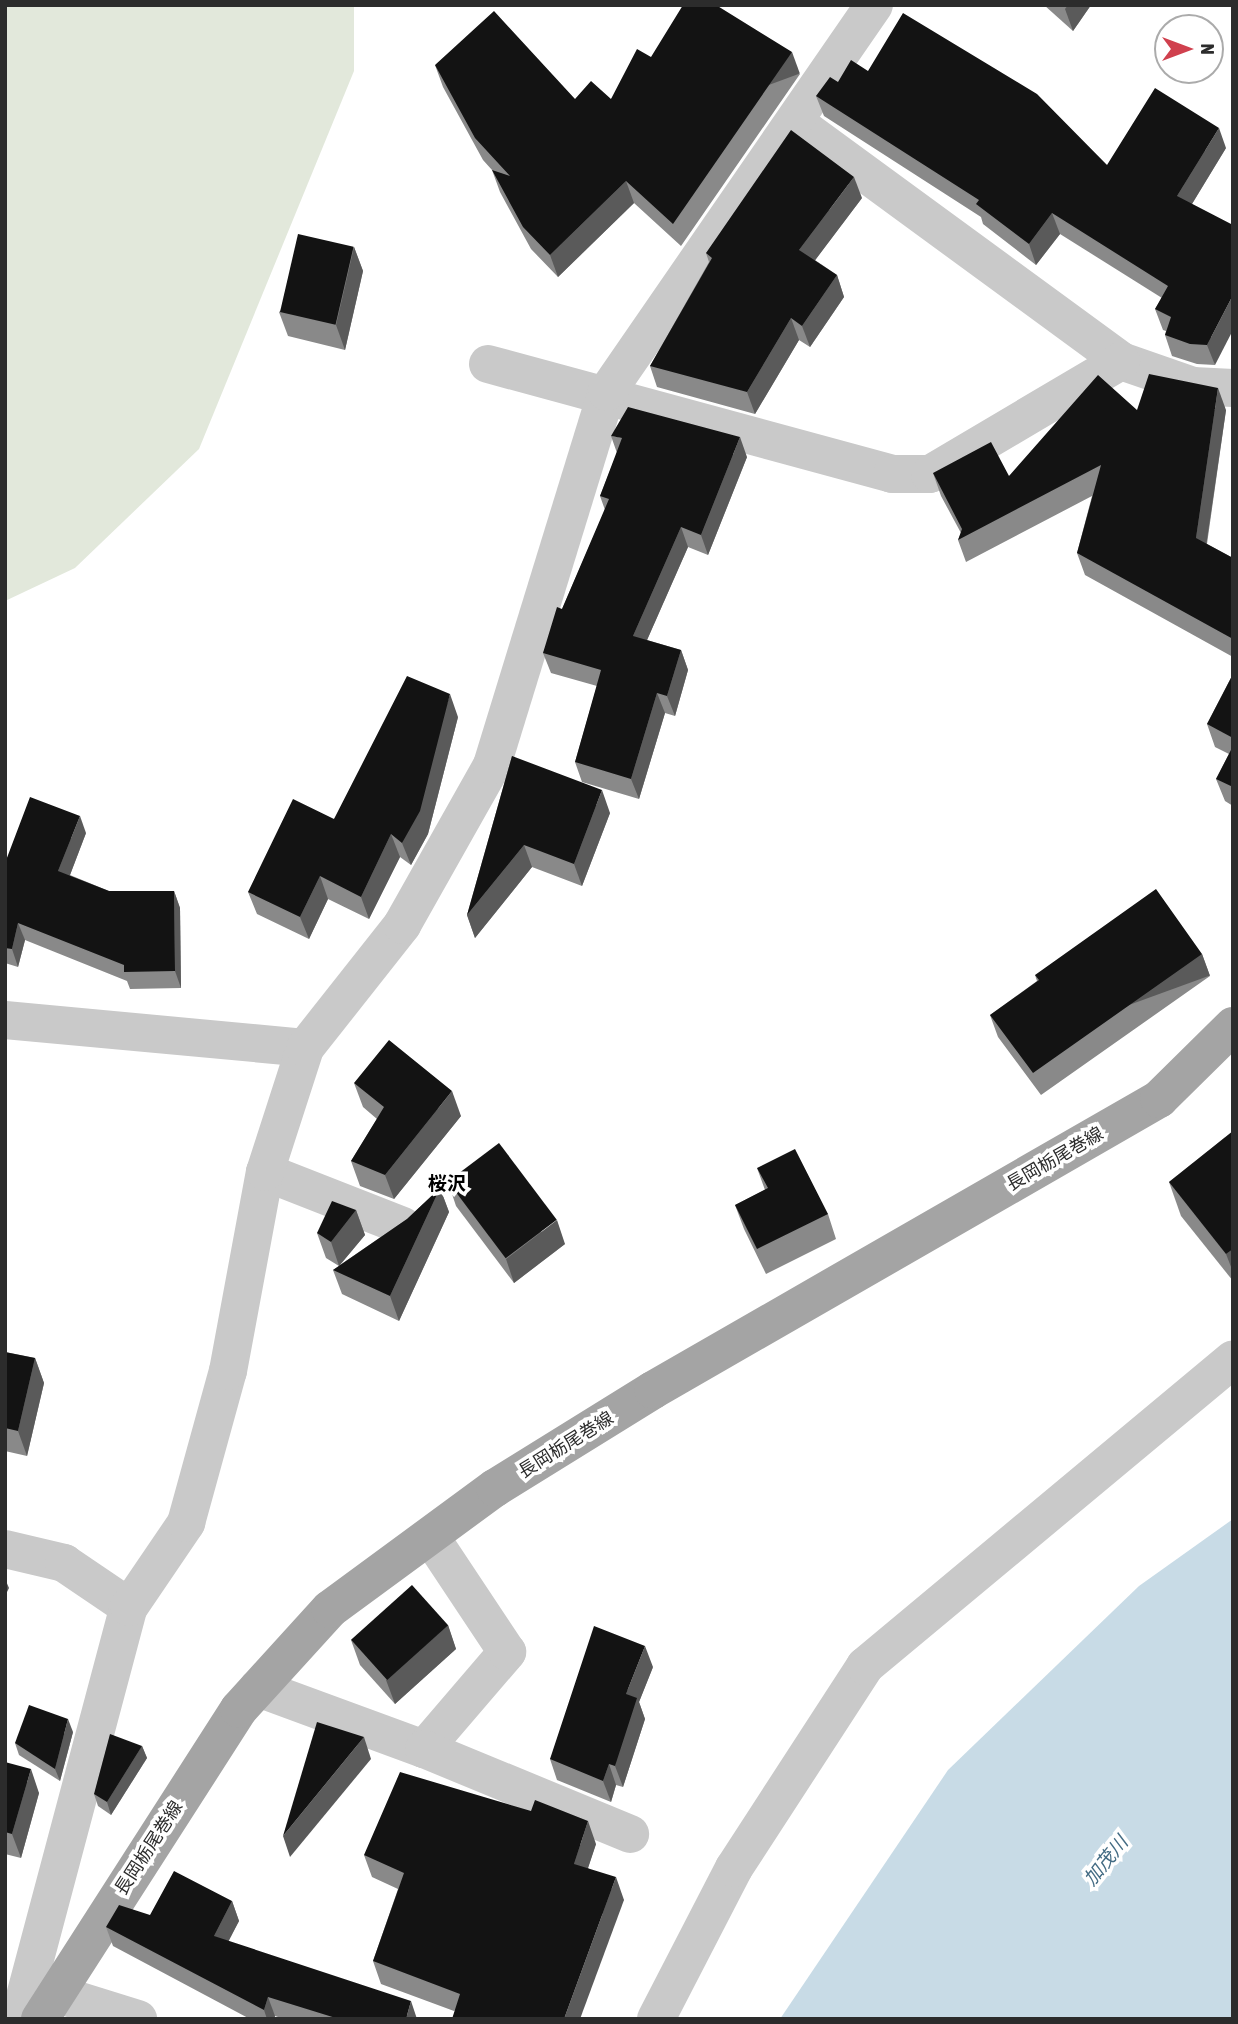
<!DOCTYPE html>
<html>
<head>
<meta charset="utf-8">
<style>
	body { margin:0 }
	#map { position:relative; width:1238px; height:2024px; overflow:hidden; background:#fff; font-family:"Asap Condensed","Noto Sans JP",sans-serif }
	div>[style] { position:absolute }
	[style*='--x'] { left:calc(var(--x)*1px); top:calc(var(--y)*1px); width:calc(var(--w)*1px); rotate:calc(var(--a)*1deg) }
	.green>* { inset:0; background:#e2e8db }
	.water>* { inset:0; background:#c8dbe6 }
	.street>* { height:38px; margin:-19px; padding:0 19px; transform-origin:19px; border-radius:19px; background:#c9c9c9 }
	.primary>* { height:38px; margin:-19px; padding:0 19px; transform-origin:19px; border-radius:19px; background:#a4a4a4 }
	.wall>* { inset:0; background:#898989 }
	.shaded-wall>* { inset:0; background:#5a5a5a; transform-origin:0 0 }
	.building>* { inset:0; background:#131313; transform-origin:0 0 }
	span { translate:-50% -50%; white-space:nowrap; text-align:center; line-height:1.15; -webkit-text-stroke:7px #fff; paint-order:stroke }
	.street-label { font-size:18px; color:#2c2c2c }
	.neighbourhood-label { font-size:19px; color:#000; font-weight:700 }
	.water-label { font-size:19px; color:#446c84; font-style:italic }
	.frame { position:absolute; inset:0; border:7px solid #2c2c2c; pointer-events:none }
	.north { position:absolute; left:1154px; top:14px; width:70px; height:70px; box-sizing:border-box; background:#fff; border:2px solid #ababab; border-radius:50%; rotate:90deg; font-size:19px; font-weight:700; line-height:28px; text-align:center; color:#2c2c2c }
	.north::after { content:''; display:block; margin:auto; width:24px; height:32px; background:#d0404e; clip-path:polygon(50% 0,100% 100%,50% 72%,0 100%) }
</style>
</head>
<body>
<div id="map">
	<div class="green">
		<div style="clip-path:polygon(5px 5px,354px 5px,354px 71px,199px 449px,75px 568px,5px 601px)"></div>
	</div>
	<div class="water">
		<div style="clip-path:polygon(1233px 1519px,1233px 2019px,780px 2019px,948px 1770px,1139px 1586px)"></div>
	</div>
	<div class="street">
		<div style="--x:795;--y:122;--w:404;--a:36.2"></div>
		<div style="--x:1121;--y:361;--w:76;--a:19.1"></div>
		<div style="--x:1193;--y:386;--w:40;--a:2.9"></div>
		<div style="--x:488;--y:364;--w:419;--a:15.2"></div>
		<div style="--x:892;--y:474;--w:38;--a:0"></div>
		<div style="--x:930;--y:474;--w:222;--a:-30.6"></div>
		<div style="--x:5;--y:1020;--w:301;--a:5.3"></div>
		<div style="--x:265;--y:1172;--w:148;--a:21.4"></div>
		<div style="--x:5;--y:1549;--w:61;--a:13.3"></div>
		<div style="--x:64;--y:1563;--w:78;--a:34.1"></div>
		<div style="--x:258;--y:1688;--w:177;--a:20.2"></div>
		<div style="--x:424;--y:1749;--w:128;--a:-49.4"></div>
		<div style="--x:507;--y:1652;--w:139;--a:-123.6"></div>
		<div style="--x:424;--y:1749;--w:223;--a:22.4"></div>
		<div style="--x:57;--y:1994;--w:85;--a:17.2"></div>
		<div style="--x:19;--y:2019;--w:426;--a:-75.1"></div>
		<div style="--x:129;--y:1607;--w:102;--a:-55.8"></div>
		<div style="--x:186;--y:1523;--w:158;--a:-74.6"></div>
		<div style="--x:228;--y:1371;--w:202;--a:-79.5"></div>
		<div style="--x:265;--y:1172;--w:130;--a:-72.1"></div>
		<div style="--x:305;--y:1048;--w:157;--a:-51.7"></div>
		<div style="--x:402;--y:925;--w:184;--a:-60.6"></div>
		<div style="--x:492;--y:765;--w:390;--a:-72.9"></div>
		<div style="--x:607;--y:392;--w:470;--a:-55.4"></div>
		<div style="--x:656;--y:2019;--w:170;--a:-62.7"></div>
		<div style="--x:734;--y:1868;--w:241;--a:-57"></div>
		<div style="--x:865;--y:1666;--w:479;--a:-39.8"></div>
	</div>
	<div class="primary">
		<div style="--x:40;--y:2019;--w:368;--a:-57.3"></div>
		<div style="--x:239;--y:1709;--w:135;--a:-47.7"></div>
		<div style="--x:330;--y:1609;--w:205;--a:-36.3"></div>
		<div style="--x:495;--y:1488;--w:186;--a:-31.8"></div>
		<div style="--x:653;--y:1390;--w:584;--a:-29.9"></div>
		<div style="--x:1159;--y:1099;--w:104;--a:-44.6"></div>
	</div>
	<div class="wall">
		<div style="clip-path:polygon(1044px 5px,1091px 5px,1073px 31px)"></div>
		<div style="clip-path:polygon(651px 57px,800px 74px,681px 246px,634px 203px,558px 277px,531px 249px,500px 192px,492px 170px,483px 160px,443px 87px,435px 65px,575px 99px,611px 99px)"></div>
		<div style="clip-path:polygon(868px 71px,1107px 165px,1226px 148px,1192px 204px,1215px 365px,1197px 364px,1172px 356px,1165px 335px,1166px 331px,1163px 330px,1155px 309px,1162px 298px,1060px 234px,1036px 265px,983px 224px,981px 217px,824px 116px,816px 96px,838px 82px)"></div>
		<div style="clip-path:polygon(862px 198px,815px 260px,837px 275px,844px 297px,810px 347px,799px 340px,755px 414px,657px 387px,650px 366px,709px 262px,706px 253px)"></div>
		<div style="clip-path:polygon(354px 247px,363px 271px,345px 350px,288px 336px,279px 312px)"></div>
		<div style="clip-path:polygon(1137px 410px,1226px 410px,1207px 544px,1233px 558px,1233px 657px,1085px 575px,1077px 553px,1092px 496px,966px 562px,958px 540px,961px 533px,941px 496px,933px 473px,1009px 476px)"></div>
		<div style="clip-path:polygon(611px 436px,747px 457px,708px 555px,688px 547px,647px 640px,681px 650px,688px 670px,675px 716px,665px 713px,639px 799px,582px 782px,575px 762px,597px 686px,551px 673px,543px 653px,605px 510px,600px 496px,617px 453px)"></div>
		<div style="clip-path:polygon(1233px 674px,1233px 806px,1225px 801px,1216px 779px,1229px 754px,1215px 747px,1207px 724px)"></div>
		<div style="clip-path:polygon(458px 717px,428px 834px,411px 865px,400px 857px,369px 919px,328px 899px,309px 939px,257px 914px,248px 892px,334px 819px)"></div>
		<div style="clip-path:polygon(512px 756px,610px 813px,582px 886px,532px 867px,475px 938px,467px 915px)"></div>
		<div style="clip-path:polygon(86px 833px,70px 875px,109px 891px,174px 891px,180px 908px,181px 988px,130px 989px,127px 981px,25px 940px,18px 967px,5px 963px,5px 863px)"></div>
		<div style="clip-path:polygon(1202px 954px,1210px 976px,1041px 1095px,998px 1037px,990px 1015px,1037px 981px,1035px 975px)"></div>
		<div style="clip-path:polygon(354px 1083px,461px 1116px,394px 1199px,360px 1186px,351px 1161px,377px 1119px,363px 1107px)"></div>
		<div style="clip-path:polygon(1233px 1131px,1233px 1281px,1181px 1216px,1169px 1182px)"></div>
		<div style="clip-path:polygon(757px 1168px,828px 1214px,836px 1239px,766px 1274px,744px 1229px,735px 1205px,765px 1190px)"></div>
		<div style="clip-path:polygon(448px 1182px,565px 1244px,514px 1283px,456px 1206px)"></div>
		<div style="clip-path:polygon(440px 1188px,449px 1212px,399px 1321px,342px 1294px,333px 1270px,339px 1266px,326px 1258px,317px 1233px,356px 1210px,365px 1235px,340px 1265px,407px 1219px)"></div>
		<div style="clip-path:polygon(5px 1352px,35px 1358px,44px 1383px,27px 1456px,5px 1451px)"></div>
		<div style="clip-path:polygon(448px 1625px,456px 1649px,395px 1704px,360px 1665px,351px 1640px)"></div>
		<div style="clip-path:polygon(653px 1667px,639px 1702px,645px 1719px,623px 1787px,616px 1785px,611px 1802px,557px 1780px,550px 1759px)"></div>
		<div style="clip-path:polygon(73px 1732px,60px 1781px,19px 1755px,15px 1743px)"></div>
		<div style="clip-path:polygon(142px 1746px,147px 1758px,111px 1815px,98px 1806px,94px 1794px)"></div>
		<div style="clip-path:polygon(5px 1762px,39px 1793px,21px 1858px,5px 1854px)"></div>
		<div style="clip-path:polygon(596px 1844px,588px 1868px,624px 1900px,454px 2011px,381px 1984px,373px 1961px,398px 1889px,372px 1877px,364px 1855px)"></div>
		<div style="clip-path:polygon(232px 1901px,239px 1921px,228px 1941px,417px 2019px,284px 2019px,275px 2016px,274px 2019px,250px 2019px,113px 1946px,106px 1927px,150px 1915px)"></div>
	</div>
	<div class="shaded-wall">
		<div style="clip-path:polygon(1068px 5px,1091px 5px,1073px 31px,1065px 9px)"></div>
		<div style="left:792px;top:52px;width:23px;height:209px;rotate:70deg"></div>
		<div style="clip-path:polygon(1219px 128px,1226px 148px,1184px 217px,1177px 196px)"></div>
		<div style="clip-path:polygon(854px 177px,862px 198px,807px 271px,799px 250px)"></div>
		<div style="clip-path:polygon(626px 181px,634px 203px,558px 277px,550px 255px)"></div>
		<div style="clip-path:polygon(1052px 213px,1060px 234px,1036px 265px,1029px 244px)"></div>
		<div style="clip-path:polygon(354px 247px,363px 271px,345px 350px,336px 325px)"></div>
		<div style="clip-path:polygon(837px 275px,844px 297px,810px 347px,802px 326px)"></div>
		<div style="clip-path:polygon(1233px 295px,1233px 330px,1215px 365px,1207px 345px)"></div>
		<div style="clip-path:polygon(791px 318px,799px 340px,755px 414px,747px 392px)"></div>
		<div style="clip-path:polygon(1218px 388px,1226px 410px,1204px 560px,1196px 538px)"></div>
		<div style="clip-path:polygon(740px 437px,747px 457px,708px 555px,701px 535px)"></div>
		<div style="clip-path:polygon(681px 527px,688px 547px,640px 656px,633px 636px)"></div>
		<div style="clip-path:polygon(681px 650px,688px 670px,675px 716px,667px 696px)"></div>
		<div style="clip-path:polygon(657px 693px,665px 713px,639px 799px,631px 779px)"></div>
		<div style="clip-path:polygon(450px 694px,458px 717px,428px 834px,411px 865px,402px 843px)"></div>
		<div style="clip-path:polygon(602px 790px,610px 813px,582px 886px,574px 864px)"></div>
		<div style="clip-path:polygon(80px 816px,86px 833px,65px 888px,58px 871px)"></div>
		<div style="clip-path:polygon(391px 834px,400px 857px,369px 919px,361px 897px)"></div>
		<div style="clip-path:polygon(524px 845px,532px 867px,475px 938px,467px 915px)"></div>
		<div style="clip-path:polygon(320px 876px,328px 899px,309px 939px,300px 917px)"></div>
		<div style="clip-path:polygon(174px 891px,180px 908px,181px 988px,175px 971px)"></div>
		<div style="clip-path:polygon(18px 923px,25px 940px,18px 967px,12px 949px)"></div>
		<div style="left:1202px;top:954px;width:23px;height:207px;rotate:70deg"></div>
		<div style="clip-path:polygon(452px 1091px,461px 1116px,394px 1199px,385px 1175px)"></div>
		<div style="clip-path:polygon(440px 1188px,449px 1212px,399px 1321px,390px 1296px)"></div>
		<div style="clip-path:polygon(356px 1210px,365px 1235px,339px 1266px,331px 1242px)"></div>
		<div style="clip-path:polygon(557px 1220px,565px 1244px,514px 1283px,506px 1259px)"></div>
		<div style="clip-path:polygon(1233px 1249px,1233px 1272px,1226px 1254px)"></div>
		<div style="clip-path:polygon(35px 1358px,44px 1383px,27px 1456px,18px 1431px)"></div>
		<div style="clip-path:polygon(5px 1579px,9px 1588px,5px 1596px)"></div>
		<div style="clip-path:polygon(448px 1625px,456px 1649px,395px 1704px,386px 1680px)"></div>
		<div style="clip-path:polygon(645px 1646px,653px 1667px,639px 1702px,645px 1719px,623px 1787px,615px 1766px,626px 1694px)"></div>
		<div style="clip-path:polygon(68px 1719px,73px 1732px,60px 1781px,55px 1769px)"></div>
		<div style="clip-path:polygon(364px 1737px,371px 1759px,290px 1857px,283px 1836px)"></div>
		<div style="clip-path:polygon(142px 1746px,147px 1758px,111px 1815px,107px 1802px)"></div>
		<div style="clip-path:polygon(609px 1764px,616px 1785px,611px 1802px,603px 1781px)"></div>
		<div style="clip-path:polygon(31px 1769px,39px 1793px,21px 1858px,12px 1834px)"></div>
		<div style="clip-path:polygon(588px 1821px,596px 1844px,582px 1886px,574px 1864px)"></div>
		<div style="clip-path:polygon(616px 1877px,624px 1900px,580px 2019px,564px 2019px)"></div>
		<div style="clip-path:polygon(232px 1901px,239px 1921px,221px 1956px,214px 1936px)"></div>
		<div style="clip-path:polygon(268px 1997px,275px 2016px,274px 2019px,267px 2019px,264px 2010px)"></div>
		<div style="clip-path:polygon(411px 2001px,417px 2019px,406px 2019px)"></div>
	</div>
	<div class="building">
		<div style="clip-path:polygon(683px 5px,716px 5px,792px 52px,673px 224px,626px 181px,550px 255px,523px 227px,492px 170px,510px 176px,475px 138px,435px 65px,494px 11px,575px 99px,591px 81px,611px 99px,637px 49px,651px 57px)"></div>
		<div style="clip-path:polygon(903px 13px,1037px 94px,1107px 165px,1155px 88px,1219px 128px,1177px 196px,1233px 225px,1233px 295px,1207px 345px,1190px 344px,1165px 335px,1171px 317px,1155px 309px,1168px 286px,1052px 213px,1029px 244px,976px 204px,979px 200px,816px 96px,830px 77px,838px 82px,851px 60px,868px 71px)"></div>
		<div style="clip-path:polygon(791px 130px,854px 177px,799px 250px,837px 275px,802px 326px,791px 318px,747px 392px,650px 366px,712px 258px,706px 253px)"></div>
		<div style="left:298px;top:234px;width:57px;height:80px;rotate:13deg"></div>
		<div style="clip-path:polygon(1149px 374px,1218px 388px,1196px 538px,1233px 558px,1233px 639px,1077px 553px,1101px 465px,958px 540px,962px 529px,933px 473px,991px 442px,1009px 476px,1098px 375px,1137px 410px)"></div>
		<div style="clip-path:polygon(628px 407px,740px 437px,701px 535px,681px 527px,633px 636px,681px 650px,667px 696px,657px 693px,631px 779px,575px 762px,601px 670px,543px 653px,557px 607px,562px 609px,609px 499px,600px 496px,622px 438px,611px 436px)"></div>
		<div style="clip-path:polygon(1233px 674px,1233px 738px,1207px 724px)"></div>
		<div style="clip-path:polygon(407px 676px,450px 694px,420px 811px,402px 843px,391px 834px,361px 897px,320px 876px,300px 917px,248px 892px,293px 799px,334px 819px)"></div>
		<div style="clip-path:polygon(1233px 746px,1233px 787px,1216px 779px)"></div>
		<div style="clip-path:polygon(512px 756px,602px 790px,574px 864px,524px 845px,467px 915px)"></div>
		<div style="clip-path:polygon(30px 797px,80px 816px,58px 871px,109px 891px,174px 891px,175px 971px,124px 972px,124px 965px,18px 923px,12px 949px,5px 948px,5px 863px)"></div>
		<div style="clip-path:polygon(1156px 889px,1202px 954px,1033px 1073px,990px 1015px,1039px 980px,1035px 975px)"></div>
		<div style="clip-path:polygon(389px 1040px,452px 1091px,385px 1175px,351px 1161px,384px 1107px,354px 1083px)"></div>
		<div style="clip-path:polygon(1233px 1131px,1233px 1249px,1226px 1254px,1169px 1182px)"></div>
		<div style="left:499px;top:1143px;width:96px;height:64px;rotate:53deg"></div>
		<div style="clip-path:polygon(795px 1149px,828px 1214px,757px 1249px,735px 1205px,768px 1188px,757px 1168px)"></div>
		<div style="clip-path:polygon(440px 1188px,390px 1296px,333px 1270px,407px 1219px)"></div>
		<div style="clip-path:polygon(332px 1201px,356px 1210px,331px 1242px,317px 1233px)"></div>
		<div style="clip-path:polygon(5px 1352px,35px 1358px,18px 1431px,5px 1428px)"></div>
		<div style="left:412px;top:1585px;width:54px;height:82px;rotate:48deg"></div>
		<div style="clip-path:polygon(594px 1626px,645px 1646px,626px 1694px,637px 1698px,615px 1766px,609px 1764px,603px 1781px,550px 1759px)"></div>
		<div style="clip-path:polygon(29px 1705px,68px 1719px,55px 1769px,15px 1743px)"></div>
		<div style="clip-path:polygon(317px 1722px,364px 1737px,283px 1836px)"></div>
		<div style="clip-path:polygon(110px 1734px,142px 1746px,107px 1802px,94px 1794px)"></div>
		<div style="clip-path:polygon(5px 1762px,31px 1769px,12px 1834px,5px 1832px)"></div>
		<div style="clip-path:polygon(400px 1772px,531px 1811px,535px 1800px,588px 1821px,574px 1864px,616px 1877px,564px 2019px,452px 2019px,460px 1994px,373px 1961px,404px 1873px,364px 1855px)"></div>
		<div style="clip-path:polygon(174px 1871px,232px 1901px,214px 1936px,411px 2001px,406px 2019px,339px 2019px,268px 1997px,264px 2010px,106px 1927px,119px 1905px,150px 1915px)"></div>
	</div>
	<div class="street-label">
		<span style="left:1055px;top:1159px;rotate:-30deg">長岡栃尾巻線</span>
		<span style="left:566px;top:1445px;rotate:-32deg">長岡栃尾巻線</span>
		<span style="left:149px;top:1848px;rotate:-57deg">長岡栃尾巻線</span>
	</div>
	<div class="neighbourhood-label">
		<span style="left:447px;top:1184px">桜沢</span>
	</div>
	<div class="water-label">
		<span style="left:1106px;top:1861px;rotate:-51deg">加茂川</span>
	</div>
	<div class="frame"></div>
	<div class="north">N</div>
</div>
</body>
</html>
